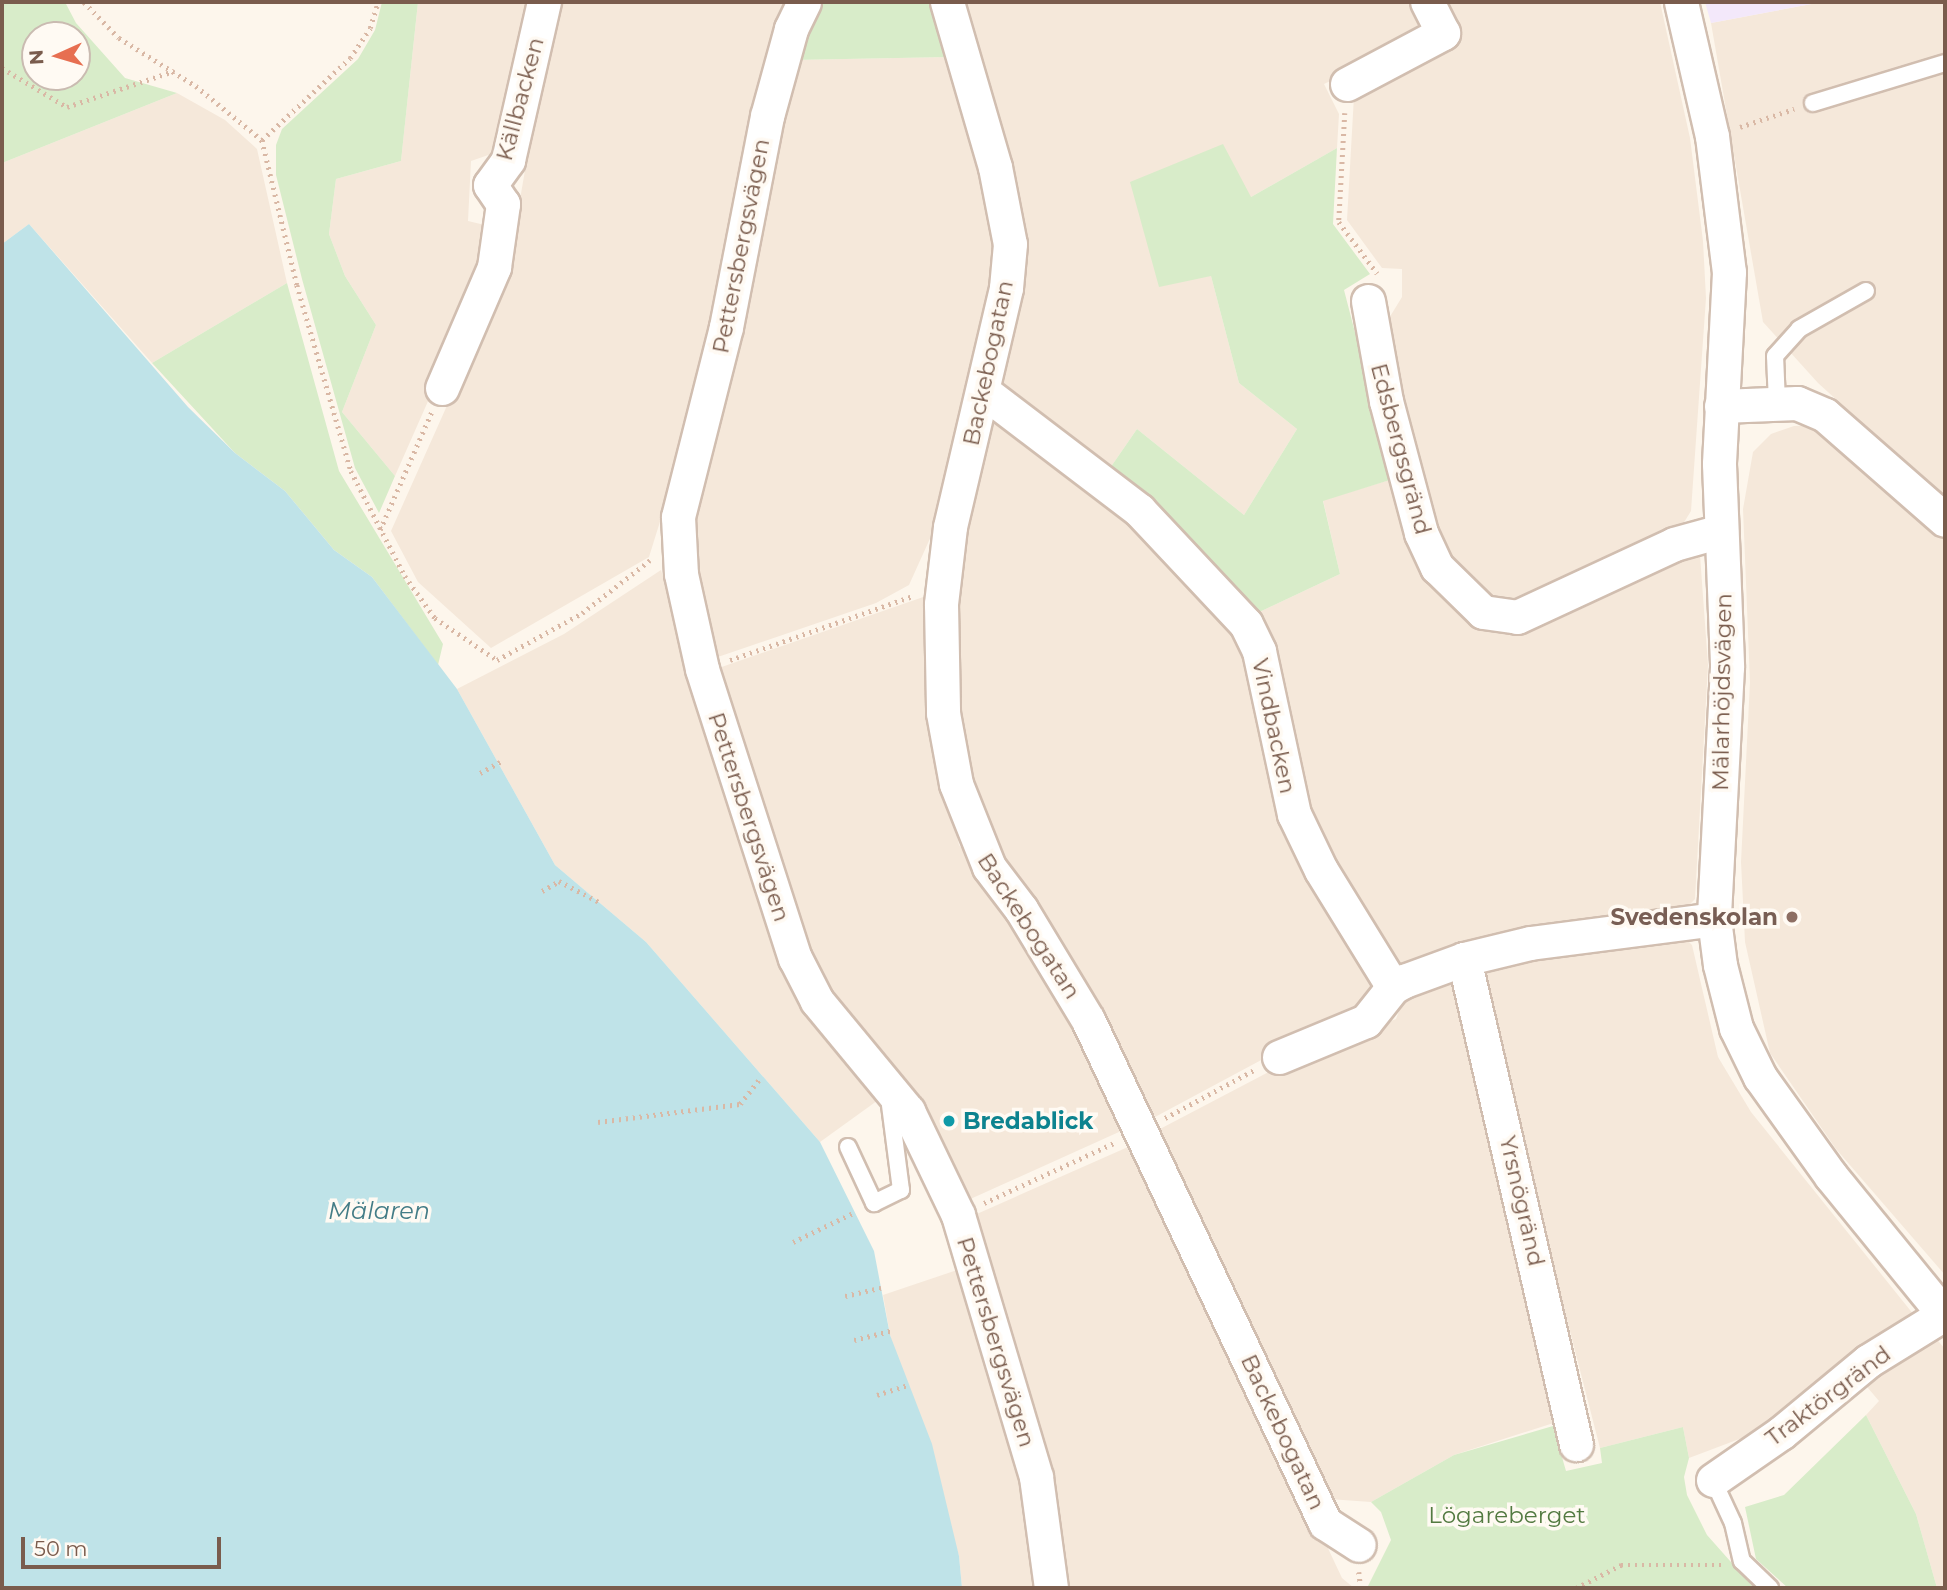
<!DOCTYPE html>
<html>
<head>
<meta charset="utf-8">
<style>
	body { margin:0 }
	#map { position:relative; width:1947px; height:1590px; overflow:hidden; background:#fdf6ec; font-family:Montserrat,sans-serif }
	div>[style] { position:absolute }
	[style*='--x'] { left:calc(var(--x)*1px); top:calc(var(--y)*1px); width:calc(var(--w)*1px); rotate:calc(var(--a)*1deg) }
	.residential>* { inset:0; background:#f5e8da }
	.education>* { inset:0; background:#f3e8fa }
	.green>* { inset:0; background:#d8ecc9 }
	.water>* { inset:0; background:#bfe3e8 }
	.path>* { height:4.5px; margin-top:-2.25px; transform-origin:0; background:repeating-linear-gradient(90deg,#d9b8a5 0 2px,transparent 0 7px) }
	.roads { filter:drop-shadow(2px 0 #d1beb0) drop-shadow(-2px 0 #d1beb0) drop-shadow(0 2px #d1beb0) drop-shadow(0 -2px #d1beb0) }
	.lane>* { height:16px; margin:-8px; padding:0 8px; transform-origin:8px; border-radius:8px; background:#fff }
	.street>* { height:33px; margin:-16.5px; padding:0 16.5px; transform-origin:16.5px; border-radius:16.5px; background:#fff }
	.dots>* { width:19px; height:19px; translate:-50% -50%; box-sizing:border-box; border:4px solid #fffaf3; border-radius:50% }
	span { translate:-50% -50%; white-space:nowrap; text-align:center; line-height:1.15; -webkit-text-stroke:7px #fffaf3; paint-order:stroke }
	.street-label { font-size:23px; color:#7a5c4d }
	.education-label { font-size:23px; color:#785e54; font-weight:700 }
	.right { translate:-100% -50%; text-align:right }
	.culture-label { font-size:23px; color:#0d838f; font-weight:700 }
	.left { translate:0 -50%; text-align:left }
	.park-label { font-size:23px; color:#537a41 }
	.water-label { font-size:24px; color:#437c86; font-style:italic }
	.frame { position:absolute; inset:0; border:4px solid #7a5c4d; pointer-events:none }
	.north { position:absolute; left:21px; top:21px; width:70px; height:70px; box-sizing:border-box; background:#fffaf3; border:2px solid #cabbb1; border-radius:50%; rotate:266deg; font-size:19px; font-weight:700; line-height:28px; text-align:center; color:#7a5c4d }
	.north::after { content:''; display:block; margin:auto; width:24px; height:32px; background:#e76f51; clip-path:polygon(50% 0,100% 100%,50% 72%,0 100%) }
	.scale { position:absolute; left:21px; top:1537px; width:200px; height:32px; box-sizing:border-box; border:4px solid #7a5c4d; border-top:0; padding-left:9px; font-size:21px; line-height:24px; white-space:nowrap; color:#7a5c4d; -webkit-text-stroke:5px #fffaf3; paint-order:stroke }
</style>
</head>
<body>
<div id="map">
	<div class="residential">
		<div style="clip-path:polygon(418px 2px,531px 2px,500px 151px,471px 161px,468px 221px,493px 227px,489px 263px,395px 476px,342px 412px,376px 325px,345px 276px,329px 234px,336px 179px,401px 161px)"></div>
		<div style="clip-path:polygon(554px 2px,790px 2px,705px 377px,649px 557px,491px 648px,418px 582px,391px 531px,508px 269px)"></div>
		<div style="clip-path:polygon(960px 2px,1416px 2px,1425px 19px,1421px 38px,1324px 84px,1339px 114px,1337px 148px,1251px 197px,1211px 276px,1239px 383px,1297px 429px,1244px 515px,1137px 429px,1108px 471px,998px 382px,1014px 289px)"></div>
		<div style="clip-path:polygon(1442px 2px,1660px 2px,1690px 138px,1703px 241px,1706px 298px,1691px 511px,1683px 524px,1536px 598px,1496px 606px,1443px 559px,1383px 328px,1402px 297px,1402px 269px,1382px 268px,1347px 220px,1354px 96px,1444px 51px,1461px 38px)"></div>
		<div style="clip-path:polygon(1822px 2px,1945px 2px,1945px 498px,1818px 383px,1763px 322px,1711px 23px)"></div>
		<div style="clip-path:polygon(950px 57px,1001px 243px,942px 512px,909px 585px,876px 603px,709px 660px,692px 540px,697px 496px,718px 428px,776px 121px,793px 60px)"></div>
		<div style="clip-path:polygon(177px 93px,225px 120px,257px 149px,287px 283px,152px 363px,29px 224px,2px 244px,2px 163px)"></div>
		<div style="clip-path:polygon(993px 413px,1008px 416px,1209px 590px,1259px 679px,1379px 990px,1375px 999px,1155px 1117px,1098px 1013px,1000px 866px,962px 759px,953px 637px,963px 541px)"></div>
		<div style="clip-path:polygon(1816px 425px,1945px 541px,1945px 1275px,1836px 1149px,1770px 1053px,1745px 942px,1741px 862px,1750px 682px,1743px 509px,1753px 452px,1771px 434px,1794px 426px)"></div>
		<div style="clip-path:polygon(1393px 479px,1469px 619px,1690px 548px,1700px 555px,1708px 665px,1695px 899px,1682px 912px,1524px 933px,1402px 964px,1377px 948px,1321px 849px,1253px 615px,1340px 574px,1323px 500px)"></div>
		<div style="clip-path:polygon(661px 570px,787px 960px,881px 1098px,820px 1142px,646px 942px,555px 865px,457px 689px,564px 634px)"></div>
		<div style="clip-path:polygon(929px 595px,924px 676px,959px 845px,1016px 918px,1130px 1127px,966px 1201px,818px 992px,713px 670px)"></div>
		<div style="clip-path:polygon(1681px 934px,1692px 945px,1718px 1057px,1751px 1112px,1914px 1315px,1781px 1415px,1742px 1438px,1689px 1458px,1683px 1427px,1600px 1448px,1479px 977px,1485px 966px)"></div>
		<div style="clip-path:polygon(1457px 974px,1566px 1419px,1454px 1455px,1371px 1502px,1329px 1499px,1158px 1130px,1288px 1062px,1396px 1019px,1406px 993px)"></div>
		<div style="clip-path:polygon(1137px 1143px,1342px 1578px,1354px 1588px,1058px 1588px,970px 1217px)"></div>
		<div style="clip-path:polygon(969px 1266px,1027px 1479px,1041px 1588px,962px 1588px,959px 1556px,890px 1335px,883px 1295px)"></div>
		<div style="clip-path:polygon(1934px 1336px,1945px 1349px,1945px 1588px,1937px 1588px,1916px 1514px,1866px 1415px,1879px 1401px,1862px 1381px)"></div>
	</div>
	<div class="education">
		<div style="clip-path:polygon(1705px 2px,1822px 2px,1711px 23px)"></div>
	</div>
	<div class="green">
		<div style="clip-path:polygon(evenodd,2px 2px,65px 2px,76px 23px,125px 78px,177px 93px,2px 163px,2px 2px,77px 35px,77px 77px,35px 77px,35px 35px,77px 35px)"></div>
		<div style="clip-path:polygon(382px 2px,418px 2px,401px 161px,336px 179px,329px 234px,345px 276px,376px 325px,342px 412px,395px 476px,379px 513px,355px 468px,302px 279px,276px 175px,276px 145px,282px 129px,358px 59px,375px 30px)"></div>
		<div style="clip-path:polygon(818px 2px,931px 2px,950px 57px,793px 60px)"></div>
		<div style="clip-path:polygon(1223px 144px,1251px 197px,1337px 148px,1333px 224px,1370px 274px,1344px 290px,1393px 479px,1323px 501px,1340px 574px,1253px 615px,1108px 471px,1137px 429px,1244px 515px,1297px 429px,1239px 383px,1211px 276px,1159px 287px,1130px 182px)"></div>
		<div style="clip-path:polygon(287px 283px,339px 471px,443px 644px,438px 665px,372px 577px,334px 550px,285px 491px,235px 453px,152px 363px)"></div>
		<div style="clip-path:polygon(1866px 1415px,1916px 1514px,1937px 1588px,1788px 1588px,1756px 1559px,1745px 1507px,1784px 1495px)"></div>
		<div style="clip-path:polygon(1553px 1426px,1566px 1471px,1602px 1463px,1600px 1448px,1683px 1427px,1689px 1458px,1684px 1477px,1687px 1495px,1707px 1535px,1754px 1588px,1367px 1588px,1391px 1540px,1381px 1512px,1371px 1502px,1454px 1455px)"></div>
	</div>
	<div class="water">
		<div style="clip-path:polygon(29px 224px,188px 407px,235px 453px,285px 491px,334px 550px,372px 577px,457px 689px,555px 865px,646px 942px,820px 1142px,874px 1251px,890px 1335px,932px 1444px,959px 1556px,962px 1588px,2px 1588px,2px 244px)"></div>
	</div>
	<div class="path">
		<div style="--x:84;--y:2;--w:50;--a:45.8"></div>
		<div style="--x:119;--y:38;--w:91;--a:31.9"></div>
		<div style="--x:196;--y:86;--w:85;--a:39.3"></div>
		<div style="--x:262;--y:140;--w:149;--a:76.4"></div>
		<div style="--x:297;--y:285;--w:194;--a:73.8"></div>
		<div style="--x:351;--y:471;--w:118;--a:62.8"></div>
		<div style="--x:405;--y:576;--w:52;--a:54.5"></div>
		<div style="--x:435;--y:618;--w:75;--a:34.1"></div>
		<div style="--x:497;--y:660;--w:97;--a:-28.9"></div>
		<div style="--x:582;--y:613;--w:86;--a:-37.9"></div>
		<div style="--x:2;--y:68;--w:76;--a:31"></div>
		<div style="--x:67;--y:107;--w:113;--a:-18.6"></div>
		<div style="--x:1345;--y:113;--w:109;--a:93.2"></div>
		<div style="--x:1339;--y:222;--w:64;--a:53.3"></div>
		<div style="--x:1740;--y:127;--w:57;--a:-18.4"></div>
		<div style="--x:262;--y:140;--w:120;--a:-43"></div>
		<div style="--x:350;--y:58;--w:36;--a:-56"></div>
		<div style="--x:370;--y:28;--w:27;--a:-73"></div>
		<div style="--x:380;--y:530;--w:128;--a:-66.4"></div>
		<div style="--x:730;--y:660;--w:194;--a:-19.3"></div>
		<div style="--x:480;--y:773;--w:23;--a:-29"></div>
		<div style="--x:542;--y:891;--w:20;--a:-30"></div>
		<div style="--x:559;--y:881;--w:45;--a:27.7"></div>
		<div style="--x:1165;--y:1118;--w:103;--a:-28.3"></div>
		<div style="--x:598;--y:1122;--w:143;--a:-7.2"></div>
		<div style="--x:740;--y:1104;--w:34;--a:-52"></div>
		<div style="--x:984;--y:1203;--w:145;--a:-24.8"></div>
		<div style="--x:793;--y:1242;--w:69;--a:-25.8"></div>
		<div style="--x:845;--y:1296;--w:37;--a:-13"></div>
		<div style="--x:854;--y:1340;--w:38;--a:-14"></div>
		<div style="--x:877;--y:1395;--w:33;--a:-18"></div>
		<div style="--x:1359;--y:1572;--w:16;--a:83"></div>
		<div style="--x:1576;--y:1588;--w:51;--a:-27.1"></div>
		<div style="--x:1621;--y:1565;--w:103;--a:0"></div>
	</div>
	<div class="roads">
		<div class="lane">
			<div style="--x:1813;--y:103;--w:138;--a:-16.9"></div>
			<div style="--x:1777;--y:403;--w:47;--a:-92.4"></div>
			<div style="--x:1775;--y:356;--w:36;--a:-48"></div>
			<div style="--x:1799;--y:329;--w:77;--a:-29.6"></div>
			<div style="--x:848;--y:1147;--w:62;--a:65.1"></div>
			<div style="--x:874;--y:1203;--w:30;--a:-26"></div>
			<div style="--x:901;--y:1190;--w:94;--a:-97.4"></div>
			<div style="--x:1713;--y:1480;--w:47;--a:65.1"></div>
			<div style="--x:1733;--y:1523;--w:39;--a:77"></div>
			<div style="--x:1742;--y:1561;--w:39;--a:44"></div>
		</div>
		<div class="street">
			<div style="--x:804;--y:2;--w:30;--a:116"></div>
			<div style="--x:791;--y:29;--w:90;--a:105.4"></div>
			<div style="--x:767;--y:116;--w:215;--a:101"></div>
			<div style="--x:726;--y:327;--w:196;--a:104.2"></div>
			<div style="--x:678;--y:517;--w:57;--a:87"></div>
			<div style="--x:681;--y:574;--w:97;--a:77.5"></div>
			<div style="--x:702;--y:669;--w:304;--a:72.2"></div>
			<div style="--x:795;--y:958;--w:48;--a:62.9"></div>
			<div style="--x:817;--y:1001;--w:143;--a:50.4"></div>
			<div style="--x:908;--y:1111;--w:115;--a:64.3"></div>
			<div style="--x:958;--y:1215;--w:273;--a:73.4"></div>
			<div style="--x:1036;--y:1477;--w:112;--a:82.3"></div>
			<div style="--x:947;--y:2;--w:172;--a:73.8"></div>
			<div style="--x:995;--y:167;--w:78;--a:79"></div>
			<div style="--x:1010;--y:244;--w:44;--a:95.2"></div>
			<div style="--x:1006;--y:288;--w:245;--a:103.2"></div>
			<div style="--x:950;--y:527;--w:78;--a:96.7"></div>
			<div style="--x:941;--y:604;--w:109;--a:88.9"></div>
			<div style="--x:943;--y:713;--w:72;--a:79.6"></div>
			<div style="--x:956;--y:784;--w:89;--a:68.3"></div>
			<div style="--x:989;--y:867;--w:53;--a:52.7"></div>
			<div style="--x:1021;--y:909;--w:130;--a:58.9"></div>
			<div style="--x:1088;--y:1020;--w:556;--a:64.77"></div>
			<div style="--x:1325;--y:1523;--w:40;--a:32.9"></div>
			<div style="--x:1681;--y:2;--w:138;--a:77"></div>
			<div style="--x:1712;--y:136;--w:137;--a:82.9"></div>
			<div style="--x:1729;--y:272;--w:192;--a:93"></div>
			<div style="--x:1719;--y:464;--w:203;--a:87.7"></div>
			<div style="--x:1727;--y:667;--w:252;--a:93"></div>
			<div style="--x:1714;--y:919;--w:46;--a:82.6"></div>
			<div style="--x:1720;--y:965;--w:65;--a:75.7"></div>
			<div style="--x:1736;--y:1028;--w:55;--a:63.9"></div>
			<div style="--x:1760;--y:1077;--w:122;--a:54.4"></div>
			<div style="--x:1831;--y:1176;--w:181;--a:50.8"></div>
			<div style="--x:1347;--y:84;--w:109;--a:-28"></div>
			<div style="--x:1443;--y:33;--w:35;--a:-117"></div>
			<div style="--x:1368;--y:301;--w:102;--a:79.8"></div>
			<div style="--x:1386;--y:401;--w:137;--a:75.1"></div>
			<div style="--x:1421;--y:533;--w:38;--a:65"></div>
			<div style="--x:1437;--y:567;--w:64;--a:44.4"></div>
			<div style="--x:1483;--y:612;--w:34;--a:8"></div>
			<div style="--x:1517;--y:617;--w:173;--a:-24.9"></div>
			<div style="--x:1674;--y:544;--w:49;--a:-15.5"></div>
			<div style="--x:442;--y:388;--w:132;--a:-66.7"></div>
			<div style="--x:494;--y:267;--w:64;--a:-81.9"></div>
			<div style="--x:503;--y:204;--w:23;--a:-124"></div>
			<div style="--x:490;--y:185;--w:31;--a:-54"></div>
			<div style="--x:508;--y:160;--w:162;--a:-77.2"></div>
			<div style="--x:983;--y:391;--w:196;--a:37.3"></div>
			<div style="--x:1139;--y:510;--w:156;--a:46.8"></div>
			<div style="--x:1246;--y:624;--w:30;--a:64"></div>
			<div style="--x:1259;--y:651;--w:167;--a:77.9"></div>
			<div style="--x:1294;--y:814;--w:62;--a:64.3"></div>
			<div style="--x:1321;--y:870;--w:137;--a:58.4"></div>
			<div style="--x:1721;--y:406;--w:76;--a:-2.3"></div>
			<div style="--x:1797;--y:403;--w:30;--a:23"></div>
			<div style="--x:1825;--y:415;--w:159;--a:41.2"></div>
			<div style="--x:1464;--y:959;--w:498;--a:77"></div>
			<div style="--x:1279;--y:1057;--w:94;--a:-22.5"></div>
			<div style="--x:1366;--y:1021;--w:43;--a:-51.5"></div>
			<div style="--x:1393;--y:987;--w:13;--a:-29"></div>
			<div style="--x:1404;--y:981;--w:64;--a:-20.1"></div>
			<div style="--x:1464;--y:959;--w:68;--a:-13.6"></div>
			<div style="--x:1530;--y:943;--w:186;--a:-7.4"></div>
			<div style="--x:1713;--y:1480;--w:83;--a:-34.7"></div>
			<div style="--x:1781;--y:1433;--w:113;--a:-39.6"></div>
			<div style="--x:1868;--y:1361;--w:89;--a:-31.7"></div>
		</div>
	</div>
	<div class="dots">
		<div style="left:1792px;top:917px;background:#8d6e63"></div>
		<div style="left:949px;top:1121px;background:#0f9aa8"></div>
	</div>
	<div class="street-label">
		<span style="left:520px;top:99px;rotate:-75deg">Källbacken</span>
		<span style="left:741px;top:246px;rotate:-79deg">Pettersbergsvägen</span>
		<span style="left:988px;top:363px;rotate:-78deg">Backebogatan</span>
		<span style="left:1401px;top:449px;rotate:75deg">Edsbergsgränd</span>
		<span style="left:1722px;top:692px;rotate:-89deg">Mälarhöjdsvägen</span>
		<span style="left:1274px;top:726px;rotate:78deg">Vindbacken</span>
		<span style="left:749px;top:817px;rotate:72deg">Pettersbergsvägen</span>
		<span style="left:1029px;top:926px;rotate:57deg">Backebogatan</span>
		<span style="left:1522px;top:1201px;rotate:77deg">Yrsnögränd</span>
		<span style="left:996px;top:1342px;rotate:73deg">Pettersbergsvägen</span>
		<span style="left:1828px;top:1396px;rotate:-37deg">Traktörgränd</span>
		<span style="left:1283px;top:1432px;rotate:65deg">Backebogatan</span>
	</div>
	<div class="education-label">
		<span class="right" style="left:1778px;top:917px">Svedenskolan</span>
	</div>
	<div class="culture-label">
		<span class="left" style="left:963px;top:1121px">Bredablick</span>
	</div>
	<div class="park-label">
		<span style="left:1507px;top:1515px">Lögareberget</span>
	</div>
	<div class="water-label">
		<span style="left:379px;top:1211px">Mälaren</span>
	</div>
	<div class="frame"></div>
	<div class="north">N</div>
	<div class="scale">50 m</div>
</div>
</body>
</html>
